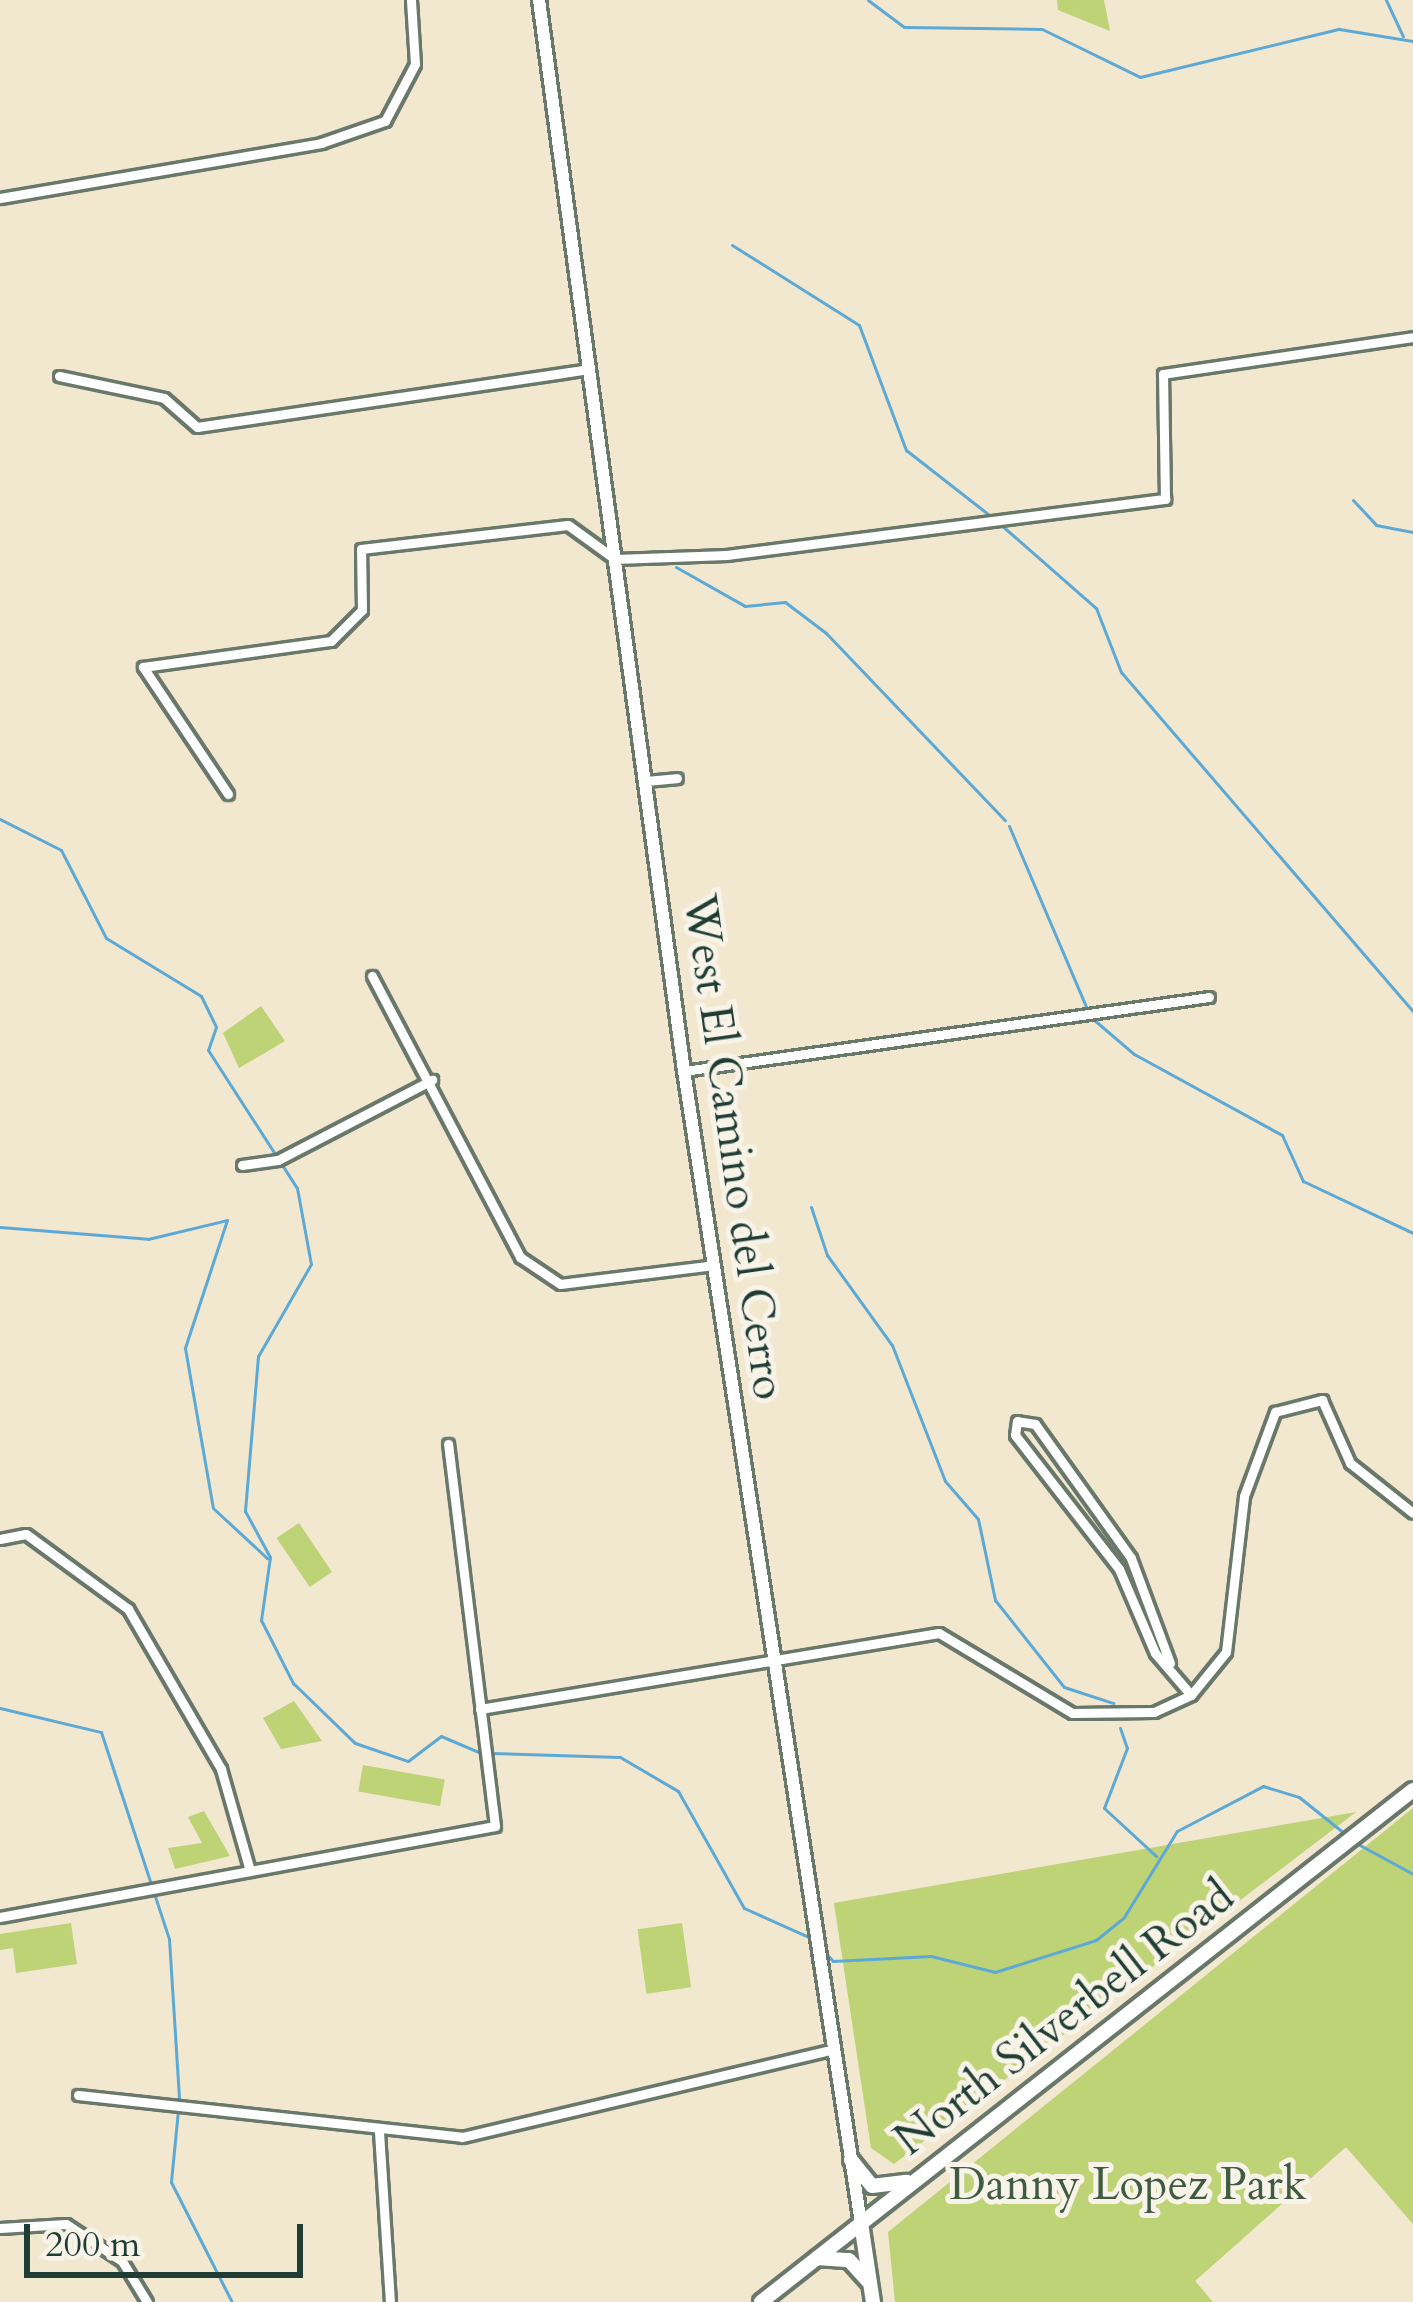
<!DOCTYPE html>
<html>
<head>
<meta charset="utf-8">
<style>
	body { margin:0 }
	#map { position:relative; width:1413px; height:2302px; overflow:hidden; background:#f2e7cf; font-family:Cardo,serif }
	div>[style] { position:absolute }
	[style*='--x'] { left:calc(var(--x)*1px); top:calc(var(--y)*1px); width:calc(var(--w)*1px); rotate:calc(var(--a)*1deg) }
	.green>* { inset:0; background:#bed276; transform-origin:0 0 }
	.stream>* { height:3px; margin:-1.5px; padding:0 1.5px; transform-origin:1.5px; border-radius:1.5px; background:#5da9d6 }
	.roads { filter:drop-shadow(3px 0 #69786a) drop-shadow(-3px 0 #69786a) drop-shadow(0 3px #69786a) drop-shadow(0 -3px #69786a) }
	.minor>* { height:9px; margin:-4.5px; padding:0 4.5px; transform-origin:4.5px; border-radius:4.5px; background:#fff }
	.tertiary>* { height:12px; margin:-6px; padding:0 6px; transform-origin:6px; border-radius:6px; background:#fff }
	.secondary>* { height:14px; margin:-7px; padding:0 7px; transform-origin:7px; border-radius:7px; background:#fff }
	span { translate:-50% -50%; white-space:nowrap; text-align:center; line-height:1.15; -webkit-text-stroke:10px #f7f3e8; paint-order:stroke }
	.street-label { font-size:45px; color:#1f3d34 }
	.park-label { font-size:45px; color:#3f5b41 }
	.scale { position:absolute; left:24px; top:2224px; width:279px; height:54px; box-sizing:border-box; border:6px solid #1f3d34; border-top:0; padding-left:15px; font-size:36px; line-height:42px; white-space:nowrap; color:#1f3d34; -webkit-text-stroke:9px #f7f3e8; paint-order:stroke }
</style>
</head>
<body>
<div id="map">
	<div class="green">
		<div style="clip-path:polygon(1057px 0,1104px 0,1110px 31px,1058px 10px)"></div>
		<div style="clip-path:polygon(261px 1006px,285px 1041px,239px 1068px,223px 1033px)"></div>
		<div style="left:299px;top:1523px;width:59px;height:27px;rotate:56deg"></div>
		<div style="clip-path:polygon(294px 1701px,322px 1741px,281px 1749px,263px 1718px)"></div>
		<div style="left:363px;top:1765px;width:83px;height:27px;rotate:10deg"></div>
		<div style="clip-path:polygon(1413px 1808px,1413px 2224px,1346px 2147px,1195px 2281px,1213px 2302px,895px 2302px,888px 2232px)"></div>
		<div style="clip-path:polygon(204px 1811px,230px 1856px,175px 1869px,168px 1848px,202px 1843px,188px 1817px)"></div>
		<div style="clip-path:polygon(1356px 1812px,894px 2164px,871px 2148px,834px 1903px)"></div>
		<div style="clip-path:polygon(71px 1923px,77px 1964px,16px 1973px,13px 1948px,0 1950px,0 1934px)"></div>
		<div style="left:682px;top:1923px;width:65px;height:45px;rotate:82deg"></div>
	</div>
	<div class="stream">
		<div style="--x:868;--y:0;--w:45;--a:36.9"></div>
		<div style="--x:904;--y:27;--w:138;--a:0.8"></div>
		<div style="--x:1042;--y:29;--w:109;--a:26.1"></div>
		<div style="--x:1140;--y:77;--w:205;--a:-13.6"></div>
		<div style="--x:1339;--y:29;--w:75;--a:9.2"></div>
		<div style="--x:1386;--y:0;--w:40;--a:65"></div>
		<div style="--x:732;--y:245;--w:150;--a:32.2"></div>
		<div style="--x:859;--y:325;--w:134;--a:69.4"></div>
		<div style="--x:906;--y:450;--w:110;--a:38"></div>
		<div style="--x:1353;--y:500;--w:34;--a:47"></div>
		<div style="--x:1376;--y:525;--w:38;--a:11"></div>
		<div style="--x:1000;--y:524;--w:128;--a:41.2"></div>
		<div style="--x:1096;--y:608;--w:69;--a:68.7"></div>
		<div style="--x:1121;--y:672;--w:448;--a:49.3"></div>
		<div style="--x:676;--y:567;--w:79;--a:29.5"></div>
		<div style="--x:745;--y:606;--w:40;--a:-5.7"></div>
		<div style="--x:785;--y:602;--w:51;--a:37.1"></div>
		<div style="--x:826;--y:633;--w:259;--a:46.3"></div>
		<div style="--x:0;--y:819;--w:68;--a:26.9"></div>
		<div style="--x:61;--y:850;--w:99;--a:62.9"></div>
		<div style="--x:106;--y:938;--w:111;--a:31.4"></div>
		<div style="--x:201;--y:996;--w:34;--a:64"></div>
		<div style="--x:216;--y:1027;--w:24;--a:109"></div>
		<div style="--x:208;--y:1050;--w:164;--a:57.2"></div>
		<div style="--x:297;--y:1188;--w:77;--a:79.6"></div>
		<div style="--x:311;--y:1264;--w:106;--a:119.9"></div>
		<div style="--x:258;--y:1356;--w:156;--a:94.8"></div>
		<div style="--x:245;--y:1511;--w:52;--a:61.5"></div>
		<div style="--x:270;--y:1557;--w:64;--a:98.1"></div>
		<div style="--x:261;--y:1620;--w:71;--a:63.1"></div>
		<div style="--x:293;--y:1683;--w:86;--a:44.1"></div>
		<div style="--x:355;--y:1743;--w:56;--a:18.8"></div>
		<div style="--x:408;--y:1761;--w:41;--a:-37.1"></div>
		<div style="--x:441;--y:1736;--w:43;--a:23"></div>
		<div style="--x:1009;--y:826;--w:201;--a:66.9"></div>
		<div style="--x:1093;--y:1019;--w:54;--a:40.5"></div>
		<div style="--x:1134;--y:1054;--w:169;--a:28.7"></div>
		<div style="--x:1282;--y:1135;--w:51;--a:65.5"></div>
		<div style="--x:1303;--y:1181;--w:122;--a:25.3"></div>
		<div style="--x:811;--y:1207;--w:51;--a:71.6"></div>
		<div style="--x:827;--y:1255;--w:111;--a:54.2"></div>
		<div style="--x:892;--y:1345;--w:146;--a:68.7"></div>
		<div style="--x:945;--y:1481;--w:50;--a:49"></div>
		<div style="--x:978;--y:1519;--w:83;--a:78.1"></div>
		<div style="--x:995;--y:1600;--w:111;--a:51.6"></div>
		<div style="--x:1064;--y:1687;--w:52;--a:18.1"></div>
		<div style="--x:0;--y:1227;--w:148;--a:4.6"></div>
		<div style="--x:148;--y:1239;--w:81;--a:-13.5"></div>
		<div style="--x:227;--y:1220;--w:135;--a:108.2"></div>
		<div style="--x:185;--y:1348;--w:162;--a:80.1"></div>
		<div style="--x:213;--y:1508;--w:74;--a:42.8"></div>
		<div style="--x:0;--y:1708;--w:104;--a:13.4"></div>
		<div style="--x:101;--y:1732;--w:218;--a:71.8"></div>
		<div style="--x:169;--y:1939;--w:161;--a:86.4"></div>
		<div style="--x:1120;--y:1728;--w:21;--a:71"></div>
		<div style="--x:1127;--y:1748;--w:64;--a:111"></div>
		<div style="--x:1104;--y:1808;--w:71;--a:42.7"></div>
		<div style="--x:490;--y:1753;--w:130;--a:1.8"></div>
		<div style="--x:620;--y:1757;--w:67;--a:30.4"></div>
		<div style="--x:678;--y:1791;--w:134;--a:60.6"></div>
		<div style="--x:744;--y:1908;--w:76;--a:24.2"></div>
		<div style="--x:1356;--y:1843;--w:65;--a:28.5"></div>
		<div style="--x:824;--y:1951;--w:13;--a:48"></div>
		<div style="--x:833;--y:1961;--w:98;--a:-2.9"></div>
		<div style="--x:931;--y:1956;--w:66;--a:14"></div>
		<div style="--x:995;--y:1972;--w:106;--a:-17.6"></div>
		<div style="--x:1096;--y:1940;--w:36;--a:-39"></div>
		<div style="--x:1124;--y:1917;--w:101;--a:-58.4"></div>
		<div style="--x:1177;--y:1831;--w:97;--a:-27.6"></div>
		<div style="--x:1263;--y:1786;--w:38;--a:17"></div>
		<div style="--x:1299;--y:1797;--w:64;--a:38.7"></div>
		<div style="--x:178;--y:2110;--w:72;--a:95.6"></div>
		<div style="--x:171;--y:2182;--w:135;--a:63.1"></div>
	</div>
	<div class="roads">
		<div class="minor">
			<div style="--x:0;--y:198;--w:326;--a:-9.7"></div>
			<div style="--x:321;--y:143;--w:68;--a:-19"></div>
			<div style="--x:385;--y:121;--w:64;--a:-62.2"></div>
			<div style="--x:415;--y:64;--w:64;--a:-93.6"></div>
			<div style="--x:59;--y:376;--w:107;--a:11.8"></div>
			<div style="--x:164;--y:398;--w:44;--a:41.3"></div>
			<div style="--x:197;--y:427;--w:396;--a:-8.4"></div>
			<div style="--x:645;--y:781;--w:32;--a:-5"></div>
			<div style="--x:228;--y:794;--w:153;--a:-123.8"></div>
			<div style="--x:143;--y:667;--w:190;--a:-7.9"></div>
			<div style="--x:331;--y:641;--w:44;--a:-45"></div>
			<div style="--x:362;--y:610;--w:61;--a:-90.9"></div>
			<div style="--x:361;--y:549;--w:208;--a:-6.6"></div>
			<div style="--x:568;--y:525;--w:58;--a:35.9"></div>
			<div style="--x:615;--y:559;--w:112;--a:-2"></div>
			<div style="--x:727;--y:555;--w:442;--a:-7.3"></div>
			<div style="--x:1165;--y:499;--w:125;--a:-90.9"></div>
			<div style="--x:1163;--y:374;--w:253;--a:-8.4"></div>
			<div style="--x:372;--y:976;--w:318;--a:62.2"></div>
			<div style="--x:520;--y:1257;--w:48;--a:34"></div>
			<div style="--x:560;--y:1284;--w:155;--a:-7"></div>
			<div style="--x:684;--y:1071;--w:530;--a:-8.02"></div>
			<div style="--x:242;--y:1165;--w:36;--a:-8"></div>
			<div style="--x:278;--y:1160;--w:174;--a:-27.5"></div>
			<div style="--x:0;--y:1539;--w:26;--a:-11"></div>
			<div style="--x:26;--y:1534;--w:127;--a:36.3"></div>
			<div style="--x:128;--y:1609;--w:185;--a:59.8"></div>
			<div style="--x:221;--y:1769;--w:106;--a:74.1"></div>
			<div style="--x:1170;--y:1663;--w:112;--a:-110.4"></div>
			<div style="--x:1131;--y:1558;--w:165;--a:-125.6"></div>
			<div style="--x:1035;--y:1424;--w:18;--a:-171"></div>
			<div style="--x:1017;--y:1421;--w:14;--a:98"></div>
			<div style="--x:1015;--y:1435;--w:170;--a:52.2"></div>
			<div style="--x:1119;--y:1569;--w:91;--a:66.8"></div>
			<div style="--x:1155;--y:1653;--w:55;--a:49.4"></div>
			<div style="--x:480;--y:1709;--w:465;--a:-9.4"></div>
			<div style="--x:939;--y:1633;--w:155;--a:31"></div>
			<div style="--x:1072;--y:1713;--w:82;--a:-0.7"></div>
			<div style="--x:1154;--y:1712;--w:41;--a:-24.7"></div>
			<div style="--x:1191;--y:1695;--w:55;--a:-50.9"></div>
			<div style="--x:1226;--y:1652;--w:157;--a:-83.4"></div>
			<div style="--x:1244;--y:1496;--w:90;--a:-69.7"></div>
			<div style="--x:1275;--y:1412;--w:49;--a:-14.3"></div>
			<div style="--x:1322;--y:1400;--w:69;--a:66"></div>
			<div style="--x:1350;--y:1463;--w:80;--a:38.4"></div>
			<div style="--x:0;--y:1917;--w:503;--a:-10.42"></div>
			<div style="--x:495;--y:1826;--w:385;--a:-97"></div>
			<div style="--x:78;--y:2095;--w:386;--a:6.2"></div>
			<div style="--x:462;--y:2137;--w:382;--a:-13.3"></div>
			<div style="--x:379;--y:2132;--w:170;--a:86.3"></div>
			<div style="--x:0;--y:2228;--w:66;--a:-3.5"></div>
			<div style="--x:66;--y:2224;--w:67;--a:33.5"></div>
			<div style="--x:122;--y:2261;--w:48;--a:58.6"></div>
		</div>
		<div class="tertiary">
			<div style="--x:539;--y:0;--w:1081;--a:82.29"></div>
			<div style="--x:684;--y:1071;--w:1166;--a:81.27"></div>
		</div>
		<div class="secondary">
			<div style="--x:851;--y:2160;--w:33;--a:51"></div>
			<div style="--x:872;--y:2186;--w:35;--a:-7"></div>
			<div style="--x:861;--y:2223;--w:80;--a:81.4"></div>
			<div style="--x:817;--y:2258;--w:32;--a:4"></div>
			<div style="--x:849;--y:2260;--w:28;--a:48"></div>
			<div style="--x:761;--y:2302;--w:829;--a:-38.14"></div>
		</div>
	</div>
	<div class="street-label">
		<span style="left:734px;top:1147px;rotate:82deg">West El Camino del Cerro</span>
		<span style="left:1064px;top:2018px;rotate:-38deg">North Silverbell Road</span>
	</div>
	<div class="park-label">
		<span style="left:1128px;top:2185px">Danny Lopez Park</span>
	</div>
	<div class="scale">200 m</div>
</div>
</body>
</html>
